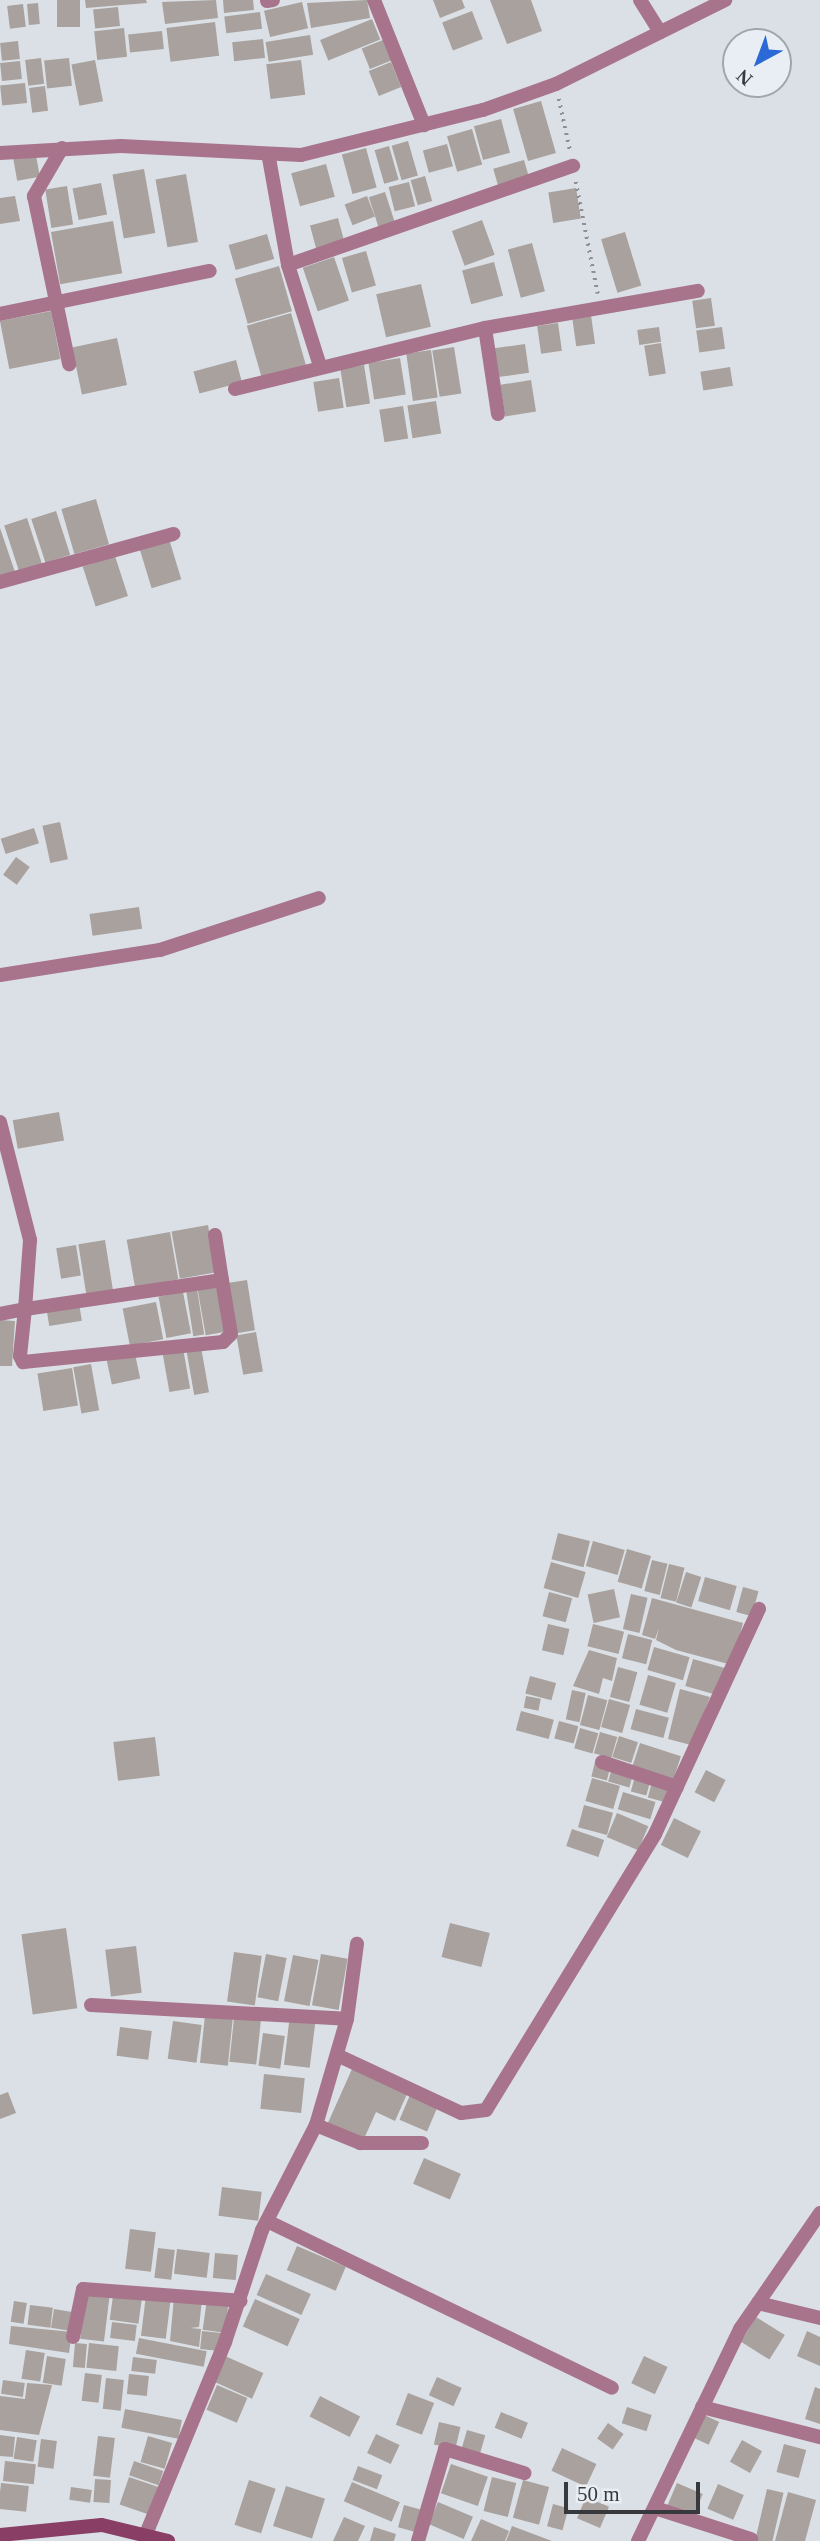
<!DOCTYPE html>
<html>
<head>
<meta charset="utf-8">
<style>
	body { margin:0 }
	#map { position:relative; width:820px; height:2541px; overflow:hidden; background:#dbe0e6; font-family:Georgia,serif }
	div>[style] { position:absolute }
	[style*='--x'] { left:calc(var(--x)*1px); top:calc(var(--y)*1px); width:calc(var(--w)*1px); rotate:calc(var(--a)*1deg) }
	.building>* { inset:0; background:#a8a19d; transform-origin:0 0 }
	.path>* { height:3.5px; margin-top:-1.75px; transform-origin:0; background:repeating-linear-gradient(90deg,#8c9095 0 2px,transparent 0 7px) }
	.minor>* { height:14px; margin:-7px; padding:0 7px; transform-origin:7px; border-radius:7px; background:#a8748c }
	.tertiary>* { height:14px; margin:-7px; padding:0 7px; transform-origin:7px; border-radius:7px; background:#a8748c }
	.secondary>* { height:14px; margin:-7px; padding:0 7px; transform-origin:7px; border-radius:7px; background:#893e65 }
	span { translate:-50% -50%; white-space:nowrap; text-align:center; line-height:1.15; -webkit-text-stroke:5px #e8eef4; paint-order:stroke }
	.north { position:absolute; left:722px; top:28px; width:70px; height:70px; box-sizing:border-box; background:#e8eef4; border:2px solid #a1a6aa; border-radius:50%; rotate:221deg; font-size:19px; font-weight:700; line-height:28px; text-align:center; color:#37393c }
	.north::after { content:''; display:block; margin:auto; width:24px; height:32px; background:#2b69d7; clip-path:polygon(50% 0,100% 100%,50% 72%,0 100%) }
	.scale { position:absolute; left:564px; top:2482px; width:136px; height:32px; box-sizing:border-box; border:4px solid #37393c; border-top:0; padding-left:9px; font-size:21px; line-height:24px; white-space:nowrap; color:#37393c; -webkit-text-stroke:5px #e8eef4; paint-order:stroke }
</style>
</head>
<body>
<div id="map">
	<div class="building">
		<div style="left:57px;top:0;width:23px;height:27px"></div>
		<div style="clip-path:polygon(85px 0,146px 0,147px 3px,86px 8px)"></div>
		<div style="clip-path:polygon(216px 0,218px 18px,165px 24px,162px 2px)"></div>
		<div style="clip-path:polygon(223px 0,253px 0,254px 10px,224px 13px)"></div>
		<div style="clip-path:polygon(367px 0,370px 18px,311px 28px,307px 3px)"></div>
		<div style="clip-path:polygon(433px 0,462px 0,465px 8px,440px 18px)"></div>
		<div style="clip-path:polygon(490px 0,531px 0,542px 31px,507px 44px)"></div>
		<div style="left:302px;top:2px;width:27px;height:39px;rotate:77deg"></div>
		<div style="left:38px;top:3px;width:21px;height:11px;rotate:85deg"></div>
		<div style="left:23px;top:4px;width:23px;height:16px;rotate:83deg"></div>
		<div style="left:118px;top:7px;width:19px;height:25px;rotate:84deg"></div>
		<div style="left:472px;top:11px;width:30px;height:32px;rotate:69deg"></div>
		<div style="left:260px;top:12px;width:17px;height:36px;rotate:83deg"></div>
		<div style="left:372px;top:19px;width:22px;height:56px;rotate:68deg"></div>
		<div style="left:215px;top:22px;width:34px;height:49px;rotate:83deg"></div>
		<div style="left:124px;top:28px;width:29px;height:30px;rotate:84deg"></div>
		<div style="left:162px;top:31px;width:18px;height:34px;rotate:84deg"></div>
		<div style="left:310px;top:35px;width:20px;height:45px;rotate:81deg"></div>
		<div style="left:263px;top:39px;width:19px;height:31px;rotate:84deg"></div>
		<div style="left:383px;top:40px;width:22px;height:23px;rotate:68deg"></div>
		<div style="left:18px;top:41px;width:18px;height:18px;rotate:84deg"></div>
		<div style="left:41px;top:58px;width:26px;height:16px;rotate:83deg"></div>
		<div style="left:69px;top:58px;width:28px;height:25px;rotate:84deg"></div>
		<div style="left:95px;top:60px;width:42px;height:24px;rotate:79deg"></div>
		<div style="left:301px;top:60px;width:35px;height:35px;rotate:83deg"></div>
		<div style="left:20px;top:61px;width:18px;height:20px;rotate:84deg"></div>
		<div style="left:391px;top:62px;width:27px;height:24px;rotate:68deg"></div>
		<div style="left:25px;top:83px;width:20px;height:25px;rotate:84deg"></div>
		<div style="left:45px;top:86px;width:25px;height:16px;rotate:83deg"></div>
		<div style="left:541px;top:101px;width:54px;height:29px;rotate:74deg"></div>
		<div style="left:501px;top:119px;width:35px;height:28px;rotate:75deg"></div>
		<div style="left:472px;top:129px;width:37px;height:26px;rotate:74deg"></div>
		<div style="left:408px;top:141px;width:36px;height:17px;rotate:74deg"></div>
		<div style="left:447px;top:144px;width:23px;height:25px;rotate:75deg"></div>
		<div style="left:389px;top:146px;width:35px;height:15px;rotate:74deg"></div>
		<div style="left:366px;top:148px;width:41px;height:25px;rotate:75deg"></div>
		<div style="left:36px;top:155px;width:22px;height:23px;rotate:80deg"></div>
		<div style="left:524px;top:160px;width:18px;height:32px;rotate:74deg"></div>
		<div style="left:326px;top:164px;width:34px;height:36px;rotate:75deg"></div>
		<div style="left:144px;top:169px;width:65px;height:32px;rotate:80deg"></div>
		<div style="left:186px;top:174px;width:69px;height:31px;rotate:80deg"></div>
		<div style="left:425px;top:176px;width:26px;height:15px;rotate:74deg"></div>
		<div style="left:409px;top:182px;width:25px;height:21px;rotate:76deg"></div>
		<div style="left:101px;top:183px;width:32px;height:29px;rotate:79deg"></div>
		<div style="left:67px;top:186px;width:39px;height:22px;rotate:81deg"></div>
		<div style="left:576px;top:188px;width:31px;height:28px;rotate:81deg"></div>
		<div style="left:385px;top:192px;width:32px;height:17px;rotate:72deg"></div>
		<div style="clip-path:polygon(15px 196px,20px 221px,0 224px,0 198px)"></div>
		<div style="left:367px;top:196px;width:22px;height:24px;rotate:69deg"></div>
		<div style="left:338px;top:218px;width:24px;height:29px;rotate:75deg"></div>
		<div style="left:482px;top:220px;width:37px;height:32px;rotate:70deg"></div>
		<div style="left:113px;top:221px;width:53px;height:63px;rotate:80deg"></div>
		<div style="left:625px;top:232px;width:56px;height:25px;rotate:73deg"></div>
		<div style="left:267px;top:234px;width:26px;height:40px;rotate:74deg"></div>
		<div style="left:532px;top:243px;width:50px;height:25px;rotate:75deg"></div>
		<div style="left:366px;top:251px;width:36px;height:25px;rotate:74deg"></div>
		<div style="left:334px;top:257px;width:46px;height:33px;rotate:71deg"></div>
		<div style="left:494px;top:262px;width:35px;height:33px;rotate:75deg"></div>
		<div style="left:279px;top:266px;width:47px;height:46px;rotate:74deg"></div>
		<div style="left:421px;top:284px;width:44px;height:46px;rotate:77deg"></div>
		<div style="left:711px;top:298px;width:28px;height:19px;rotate:82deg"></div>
		<div style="left:51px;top:311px;width:49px;height:52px;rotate:79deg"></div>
		<div style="left:291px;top:313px;width:54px;height:46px;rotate:74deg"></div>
		<div style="left:591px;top:315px;width:29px;height:19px;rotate:82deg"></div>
		<div style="left:558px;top:323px;width:28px;height:21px;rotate:82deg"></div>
		<div style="left:659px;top:327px;width:15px;height:22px;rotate:82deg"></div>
		<div style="left:722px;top:327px;width:22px;height:26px;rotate:82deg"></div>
		<div style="left:117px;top:338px;width:48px;height:46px;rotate:78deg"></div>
		<div style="left:661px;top:343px;width:31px;height:17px;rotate:81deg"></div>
		<div style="left:525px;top:344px;width:29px;height:31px;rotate:82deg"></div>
		<div style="left:454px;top:347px;width:47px;height:22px;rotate:81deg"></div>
		<div style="left:431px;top:350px;width:48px;height:25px;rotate:82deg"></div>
		<div style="left:400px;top:358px;width:37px;height:32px;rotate:81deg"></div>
		<div style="left:236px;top:360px;width:23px;height:44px;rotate:75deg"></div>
		<div style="left:364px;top:365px;width:39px;height:24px;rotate:81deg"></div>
		<div style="left:730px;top:367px;width:19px;height:30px;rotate:81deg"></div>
		<div style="left:339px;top:378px;width:30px;height:26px;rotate:81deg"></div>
		<div style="left:531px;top:380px;width:32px;height:31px;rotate:81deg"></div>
		<div style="left:436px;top:401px;width:33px;height:29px;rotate:81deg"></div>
		<div style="left:403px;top:406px;width:33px;height:24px;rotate:81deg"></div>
		<div style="left:96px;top:499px;width:47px;height:36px;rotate:74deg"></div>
		<div style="left:56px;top:511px;width:46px;height:26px;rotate:72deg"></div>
		<div style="left:27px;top:518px;width:49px;height:24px;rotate:72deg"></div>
		<div style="clip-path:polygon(0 528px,15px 572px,0 577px)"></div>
		<div style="left:169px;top:539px;width:42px;height:31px;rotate:73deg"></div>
		<div style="left:115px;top:556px;width:42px;height:34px;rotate:72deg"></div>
		<div style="left:60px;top:822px;width:38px;height:18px;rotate:78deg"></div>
		<div style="left:34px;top:828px;width:16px;height:35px;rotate:72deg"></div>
		<div style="left:16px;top:857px;width:17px;height:22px;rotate:36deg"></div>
		<div style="left:139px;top:907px;width:22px;height:50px;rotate:82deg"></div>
		<div style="left:59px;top:1112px;width:29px;height:47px;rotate:80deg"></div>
		<div style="left:208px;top:1225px;width:48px;height:37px;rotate:80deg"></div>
		<div style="left:170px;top:1232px;width:48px;height:44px;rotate:80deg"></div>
		<div style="left:105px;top:1240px;width:51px;height:27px;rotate:81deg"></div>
		<div style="left:76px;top:1245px;width:31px;height:20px;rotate:81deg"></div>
		<div style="left:247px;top:1280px;width:51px;height:23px;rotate:81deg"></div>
		<div style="left:220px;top:1284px;width:48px;height:23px;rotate:80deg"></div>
		<div style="left:197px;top:1289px;width:46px;height:11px;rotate:81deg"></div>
		<div style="left:183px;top:1292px;width:42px;height:25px;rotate:79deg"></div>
		<div style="left:156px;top:1302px;width:38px;height:34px;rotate:79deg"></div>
		<div style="left:79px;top:1303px;width:18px;height:33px;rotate:81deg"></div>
		<div style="clip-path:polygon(0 1320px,15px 1321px,12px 1366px,0 1366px)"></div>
		<div style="left:256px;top:1332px;width:40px;height:20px;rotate:80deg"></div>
		<div style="left:201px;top:1347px;width:46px;height:15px;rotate:80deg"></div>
		<div style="left:183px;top:1348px;width:41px;height:21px;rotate:80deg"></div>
		<div style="left:135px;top:1354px;width:25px;height:29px;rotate:78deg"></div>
		<div style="left:91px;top:1364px;width:47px;height:18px;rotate:80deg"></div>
		<div style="left:72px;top:1368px;width:38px;height:35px;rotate:81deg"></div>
		<div style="left:558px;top:1533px;width:33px;height:27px;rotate:14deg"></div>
		<div style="left:593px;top:1541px;width:33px;height:26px;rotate:16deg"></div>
		<div style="left:627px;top:1549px;width:25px;height:34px;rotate:16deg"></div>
		<div style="left:652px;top:1560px;width:16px;height:32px;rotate:14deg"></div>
		<div style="left:551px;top:1562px;width:36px;height:27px;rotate:16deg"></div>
		<div style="left:669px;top:1564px;width:16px;height:35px;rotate:14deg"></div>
		<div style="left:686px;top:1572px;width:16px;height:32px;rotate:18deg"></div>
		<div style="left:705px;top:1577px;width:33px;height:25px;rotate:16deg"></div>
		<div style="left:743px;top:1587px;width:16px;height:26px;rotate:15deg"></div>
		<div style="left:614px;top:1589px;width:29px;height:27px;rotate:78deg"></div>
		<div style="left:549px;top:1592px;width:24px;height:25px;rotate:15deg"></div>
		<div style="left:631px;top:1594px;width:17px;height:36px;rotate:13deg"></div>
		<div style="clip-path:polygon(652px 1598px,743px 1623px,732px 1665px,676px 1650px,656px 1640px,659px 1628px,655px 1639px,642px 1635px)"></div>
		<div style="left:548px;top:1624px;width:22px;height:27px;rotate:13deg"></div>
		<div style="left:593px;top:1624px;width:32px;height:23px;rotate:14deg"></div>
		<div style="left:628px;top:1634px;width:25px;height:25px;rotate:14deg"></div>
		<div style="left:654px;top:1647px;width:37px;height:24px;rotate:16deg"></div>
		<div style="clip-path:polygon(589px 1650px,617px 1658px,612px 1681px,603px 1678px,599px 1694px,573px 1686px)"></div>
		<div style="left:693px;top:1659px;width:33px;height:28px;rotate:16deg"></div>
		<div style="left:618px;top:1667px;width:20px;height:31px;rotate:15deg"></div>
		<div style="left:648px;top:1675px;width:29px;height:31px;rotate:16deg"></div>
		<div style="left:530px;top:1676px;width:27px;height:18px;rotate:15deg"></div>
		<div style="clip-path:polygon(680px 1689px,710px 1697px,691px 1745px,668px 1739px)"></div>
		<div style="left:572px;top:1690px;width:14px;height:30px;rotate:12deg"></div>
		<div style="left:588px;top:1695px;width:20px;height:31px;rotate:15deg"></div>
		<div style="left:526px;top:1696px;width:15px;height:12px;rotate:11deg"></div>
		<div style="left:609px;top:1699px;width:22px;height:29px;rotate:16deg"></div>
		<div style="left:636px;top:1709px;width:34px;height:21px;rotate:15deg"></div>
		<div style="left:521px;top:1711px;width:34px;height:20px;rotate:15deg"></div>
		<div style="left:559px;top:1721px;width:20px;height:18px;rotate:15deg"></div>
		<div style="left:580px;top:1728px;width:19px;height:21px;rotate:16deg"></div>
		<div style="left:600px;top:1732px;width:18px;height:22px;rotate:16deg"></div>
		<div style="left:619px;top:1736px;width:20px;height:22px;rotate:18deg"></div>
		<div style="left:155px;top:1737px;width:39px;height:42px;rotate:83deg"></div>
		<div style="left:640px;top:1743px;width:43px;height:25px;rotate:18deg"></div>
		<div style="left:595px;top:1762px;width:16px;height:15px;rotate:14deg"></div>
		<div style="left:612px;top:1768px;width:22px;height:14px;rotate:16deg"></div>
		<div style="left:706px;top:1770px;width:22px;height:25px;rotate:27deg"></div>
		<div style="left:635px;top:1776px;width:16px;height:16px;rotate:15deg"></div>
		<div style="left:592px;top:1778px;width:29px;height:24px;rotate:16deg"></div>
		<div style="left:652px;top:1782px;width:20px;height:16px;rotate:15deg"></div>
		<div style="left:623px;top:1792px;width:34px;height:18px;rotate:17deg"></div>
		<div style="left:584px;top:1805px;width:30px;height:23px;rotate:15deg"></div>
		<div style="left:617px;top:1813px;width:34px;height:26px;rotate:23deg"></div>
		<div style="left:674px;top:1818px;width:30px;height:30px;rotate:26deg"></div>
		<div style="left:572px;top:1829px;width:34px;height:18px;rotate:19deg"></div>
		<div style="left:450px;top:1923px;width:41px;height:35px;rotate:14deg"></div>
		<div style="left:66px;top:1928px;width:81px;height:45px;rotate:82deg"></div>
		<div style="left:136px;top:1946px;width:47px;height:31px;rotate:83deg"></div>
		<div style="left:234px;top:1952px;width:28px;height:50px;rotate:8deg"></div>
		<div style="left:266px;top:1954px;width:21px;height:44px;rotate:11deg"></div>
		<div style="left:321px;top:1954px;width:27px;height:52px;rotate:10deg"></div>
		<div style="left:293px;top:1955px;width:26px;height:47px;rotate:11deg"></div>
		<div style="left:205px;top:2015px;width:28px;height:48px;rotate:6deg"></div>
		<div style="left:290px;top:2015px;width:26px;height:50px;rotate:7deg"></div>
		<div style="left:234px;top:2018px;width:27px;height:44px;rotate:6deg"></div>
		<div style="left:173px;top:2021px;width:29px;height:38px;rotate:8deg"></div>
		<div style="left:120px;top:2027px;width:32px;height:29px;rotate:7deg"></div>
		<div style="left:263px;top:2033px;width:22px;height:33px;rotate:8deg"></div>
		<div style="clip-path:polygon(352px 2069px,407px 2094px,395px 2121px,376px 2112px,363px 2141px,327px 2125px)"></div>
		<div style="left:264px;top:2074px;width:41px;height:35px;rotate:6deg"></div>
		<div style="clip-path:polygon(8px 2092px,16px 2113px,0 2119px,0 2095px)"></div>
		<div style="left:410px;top:2095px;width:30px;height:27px;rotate:23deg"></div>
		<div style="left:424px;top:2158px;width:40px;height:28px;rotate:23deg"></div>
		<div style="left:222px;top:2187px;width:40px;height:29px;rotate:7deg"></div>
		<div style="left:130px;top:2229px;width:26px;height:40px;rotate:7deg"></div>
		<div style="left:297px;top:2246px;width:53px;height:26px;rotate:23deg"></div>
		<div style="left:158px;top:2248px;width:17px;height:30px;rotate:7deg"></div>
		<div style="left:177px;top:2249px;width:33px;height:25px;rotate:7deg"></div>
		<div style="left:215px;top:2253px;width:23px;height:25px;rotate:5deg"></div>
		<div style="left:266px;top:2274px;width:49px;height:23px;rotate:24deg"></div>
		<div style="left:86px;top:2291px;width:24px;height:48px;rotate:7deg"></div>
		<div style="left:146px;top:2295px;width:25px;height:41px;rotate:7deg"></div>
		<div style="left:113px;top:2296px;width:29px;height:24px;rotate:8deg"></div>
		<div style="clip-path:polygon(174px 2297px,202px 2300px,199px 2327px,190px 2328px,201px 2329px,199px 2347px,170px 2341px)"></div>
		<div style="left:207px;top:2299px;width:22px;height:31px;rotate:8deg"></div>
		<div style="left:255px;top:2299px;width:49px;height:30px;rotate:24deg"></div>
		<div style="left:14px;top:2301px;width:13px;height:21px;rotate:9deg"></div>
		<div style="left:30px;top:2305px;width:23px;height:20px;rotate:7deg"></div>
		<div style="left:54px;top:2309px;width:20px;height:19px;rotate:9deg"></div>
		<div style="left:756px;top:2317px;width:34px;height:29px;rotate:32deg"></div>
		<div style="left:112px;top:2322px;width:25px;height:16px;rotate:7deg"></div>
		<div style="clip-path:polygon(11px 2326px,72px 2332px,69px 2353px,9px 2344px)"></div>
		<div style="left:202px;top:2331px;width:19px;height:18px;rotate:6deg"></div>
		<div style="clip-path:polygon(807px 2331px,820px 2337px,820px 2366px,797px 2356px)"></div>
		<div style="left:139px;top:2338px;width:69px;height:16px;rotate:11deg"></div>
		<div style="left:75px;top:2343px;width:12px;height:24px;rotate:5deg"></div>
		<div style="left:89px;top:2343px;width:30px;height:25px;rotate:6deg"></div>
		<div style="left:26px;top:2350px;width:19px;height:29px;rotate:9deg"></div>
		<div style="left:47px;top:2356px;width:19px;height:27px;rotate:9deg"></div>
		<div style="left:225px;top:2356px;width:42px;height:28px;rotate:24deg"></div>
		<div style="left:644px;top:2356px;width:26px;height:30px;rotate:25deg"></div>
		<div style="left:133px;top:2357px;width:24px;height:14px;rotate:7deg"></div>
		<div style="left:85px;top:2373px;width:17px;height:28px;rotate:7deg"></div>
		<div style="left:129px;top:2374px;width:20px;height:20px;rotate:6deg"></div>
		<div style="left:437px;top:2377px;width:27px;height:20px;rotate:24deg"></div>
		<div style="left:106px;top:2378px;width:18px;height:31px;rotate:6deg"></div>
		<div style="left:3px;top:2380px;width:22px;height:14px;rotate:8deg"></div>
		<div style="clip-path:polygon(27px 2383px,52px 2385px,39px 2435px,0 2430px,0 2396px,25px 2399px)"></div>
		<div style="left:217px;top:2385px;width:33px;height:27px;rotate:23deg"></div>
		<div style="clip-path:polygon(815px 2387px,820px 2389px,820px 2424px,805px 2419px)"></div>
		<div style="left:408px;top:2393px;width:28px;height:34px;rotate:21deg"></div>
		<div style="left:320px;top:2396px;width:45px;height:23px;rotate:27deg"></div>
		<div style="left:627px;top:2407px;width:26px;height:17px;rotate:18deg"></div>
		<div style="left:125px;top:2409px;width:58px;height:19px;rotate:11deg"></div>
		<div style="left:501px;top:2412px;width:29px;height:17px;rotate:22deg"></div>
		<div style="left:702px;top:2414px;width:19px;height:25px;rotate:25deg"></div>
		<div style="left:439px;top:2422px;width:22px;height:23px;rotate:13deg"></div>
		<div style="left:608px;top:2423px;width:19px;height:19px;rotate:35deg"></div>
		<div style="left:467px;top:2430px;width:19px;height:19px;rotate:16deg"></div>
		<div style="left:376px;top:2434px;width:26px;height:21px;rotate:25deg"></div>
		<div style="clip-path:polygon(0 2435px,15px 2437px,13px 2457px,0 2456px)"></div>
		<div style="left:98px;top:2436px;width:17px;height:40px;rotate:7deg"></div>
		<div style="left:148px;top:2436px;width:25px;height:27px;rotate:16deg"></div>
		<div style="left:17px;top:2437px;width:20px;height:22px;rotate:9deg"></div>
		<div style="left:41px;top:2439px;width:16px;height:28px;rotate:7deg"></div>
		<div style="left:742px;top:2440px;width:23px;height:25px;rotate:29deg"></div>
		<div style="left:784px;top:2444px;width:23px;height:29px;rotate:15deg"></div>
		<div style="left:562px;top:2448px;width:38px;height:25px;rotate:25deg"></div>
		<div style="left:5px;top:2461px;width:31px;height:20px;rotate:6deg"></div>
		<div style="left:134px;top:2461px;width:31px;height:15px;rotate:19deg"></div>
		<div style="left:451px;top:2464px;width:39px;height:31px;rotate:19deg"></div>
		<div style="left:358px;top:2466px;width:26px;height:15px;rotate:21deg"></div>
		<div style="left:129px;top:2477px;width:31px;height:29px;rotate:19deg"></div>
		<div style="left:492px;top:2477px;width:25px;height:35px;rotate:14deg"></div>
		<div style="left:95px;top:2479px;width:16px;height:23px;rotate:4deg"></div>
		<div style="left:249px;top:2480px;width:28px;height:47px;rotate:18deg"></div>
		<div style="left:523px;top:2480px;width:27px;height:39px;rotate:15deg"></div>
		<div style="left:352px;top:2482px;width:52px;height:21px;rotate:23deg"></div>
		<div style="left:1px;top:2483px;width:28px;height:26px;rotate:6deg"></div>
		<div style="left:677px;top:2483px;width:28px;height:24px;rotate:23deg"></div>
		<div style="left:718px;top:2484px;width:28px;height:27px;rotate:23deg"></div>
		<div style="left:286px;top:2486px;width:41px;height:42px;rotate:18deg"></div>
		<div style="left:71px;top:2487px;width:21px;height:13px;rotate:8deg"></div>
		<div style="left:767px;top:2489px;width:17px;height:54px;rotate:13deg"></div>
		<div style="clip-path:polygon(788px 2492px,816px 2500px,805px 2541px,775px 2541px)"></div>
		<div style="left:586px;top:2497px;width:25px;height:23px;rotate:23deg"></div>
		<div style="left:438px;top:2502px;width:38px;height:24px;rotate:23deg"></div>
		<div style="left:553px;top:2504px;width:16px;height:23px;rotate:15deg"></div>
		<div style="left:404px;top:2505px;width:20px;height:23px;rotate:15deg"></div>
		<div style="clip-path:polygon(344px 2517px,365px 2526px,358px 2541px,333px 2541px)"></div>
		<div style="clip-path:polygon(481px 2519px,509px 2531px,505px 2541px,471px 2541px)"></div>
		<div style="clip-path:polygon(512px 2526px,552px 2541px,506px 2541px)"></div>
		<div style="clip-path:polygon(374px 2527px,396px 2534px,394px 2541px,370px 2541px)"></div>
	</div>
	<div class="path">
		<div style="--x:559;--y:99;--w:52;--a:77.8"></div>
		<div style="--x:576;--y:182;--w:114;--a:78.9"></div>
	</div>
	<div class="minor">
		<div style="--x:374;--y:0;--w:135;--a:68.2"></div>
		<div style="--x:640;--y:0;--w:38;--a:58"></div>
		<div style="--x:267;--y:1;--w:6;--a:-9"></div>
		<div style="--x:62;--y:148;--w:56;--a:120.3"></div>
		<div style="--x:34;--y:196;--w:172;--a:78.2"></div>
		<div style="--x:269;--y:158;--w:109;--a:79.9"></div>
		<div style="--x:288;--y:265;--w:106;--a:72.4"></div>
		<div style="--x:288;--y:265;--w:302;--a:-19.2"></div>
		<div style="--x:0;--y:314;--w:214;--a:-11.6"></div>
		<div style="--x:485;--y:328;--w:87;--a:81.4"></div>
		<div style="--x:235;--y:389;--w:257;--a:-13.7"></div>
		<div style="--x:485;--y:328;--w:216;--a:-9.9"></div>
		<div style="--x:0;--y:582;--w:180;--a:-15.5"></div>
		<div style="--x:0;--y:975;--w:162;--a:-8.9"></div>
		<div style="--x:160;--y:950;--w:167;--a:-18.1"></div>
		<div style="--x:0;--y:1122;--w:122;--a:75.7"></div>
		<div style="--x:30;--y:1240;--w:69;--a:94.1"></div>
		<div style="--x:25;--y:1309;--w:47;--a:96.1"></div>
		<div style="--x:20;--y:1356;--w:7;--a:63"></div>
		<div style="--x:23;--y:1362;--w:201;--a:-5.7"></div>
		<div style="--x:223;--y:1342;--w:11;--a:-45"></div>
		<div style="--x:231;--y:1334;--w:55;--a:-99.5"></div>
		<div style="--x:222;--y:1280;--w:199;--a:171.6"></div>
		<div style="--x:25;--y:1309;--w:25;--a:169"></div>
		<div style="--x:215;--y:1235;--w:46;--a:81.2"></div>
		<div style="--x:602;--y:1762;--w:79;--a:18.4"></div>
		<div style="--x:91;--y:2005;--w:256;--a:3.1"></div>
		<div style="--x:339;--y:2056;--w:135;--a:25"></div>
		<div style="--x:461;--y:2113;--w:25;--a:-7"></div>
		<div style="--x:486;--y:2110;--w:324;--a:-58.5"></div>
		<div style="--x:655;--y:1834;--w:248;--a:-65.2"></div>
		<div style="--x:316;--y:2125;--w:48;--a:22.2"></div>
		<div style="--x:360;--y:2143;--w:62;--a:0"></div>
		<div style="--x:267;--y:2221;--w:383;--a:25.8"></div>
		<div style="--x:758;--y:2303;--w:64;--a:13.6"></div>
		<div style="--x:73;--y:2337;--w:49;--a:-78.2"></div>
		<div style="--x:83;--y:2289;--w:158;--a:4.3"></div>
		<div style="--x:702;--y:2407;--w:122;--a:14.3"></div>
		<div style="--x:655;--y:2508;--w:101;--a:17.9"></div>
		<div style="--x:146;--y:2534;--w:208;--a:-67.6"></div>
		<div style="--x:225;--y:2342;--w:118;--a:-71.7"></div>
		<div style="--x:262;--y:2230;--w:118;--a:-62.8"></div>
		<div style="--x:316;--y:2125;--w:110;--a:-73.7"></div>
		<div style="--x:347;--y:2019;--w:76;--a:-82.4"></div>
		<div style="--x:418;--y:2541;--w:96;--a:-73.6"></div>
		<div style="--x:445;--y:2449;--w:83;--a:16.9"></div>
		<div style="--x:638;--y:2541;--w:235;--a:-64.3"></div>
		<div style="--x:740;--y:2329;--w:141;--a:-55.4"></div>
	</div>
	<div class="tertiary">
		<div style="--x:0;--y:153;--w:121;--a:-3.3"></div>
		<div style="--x:121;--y:146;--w:180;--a:2.9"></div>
		<div style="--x:301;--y:155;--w:187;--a:-13.9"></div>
		<div style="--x:483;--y:110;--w:77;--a:-19.6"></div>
		<div style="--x:556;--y:84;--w:189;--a:-26.4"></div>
	</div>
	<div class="secondary">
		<div style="--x:0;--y:2535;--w:102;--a:-5.6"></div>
		<div style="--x:102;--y:2525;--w:68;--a:13.6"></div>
	</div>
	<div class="north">N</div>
	<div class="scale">50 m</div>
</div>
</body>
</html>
